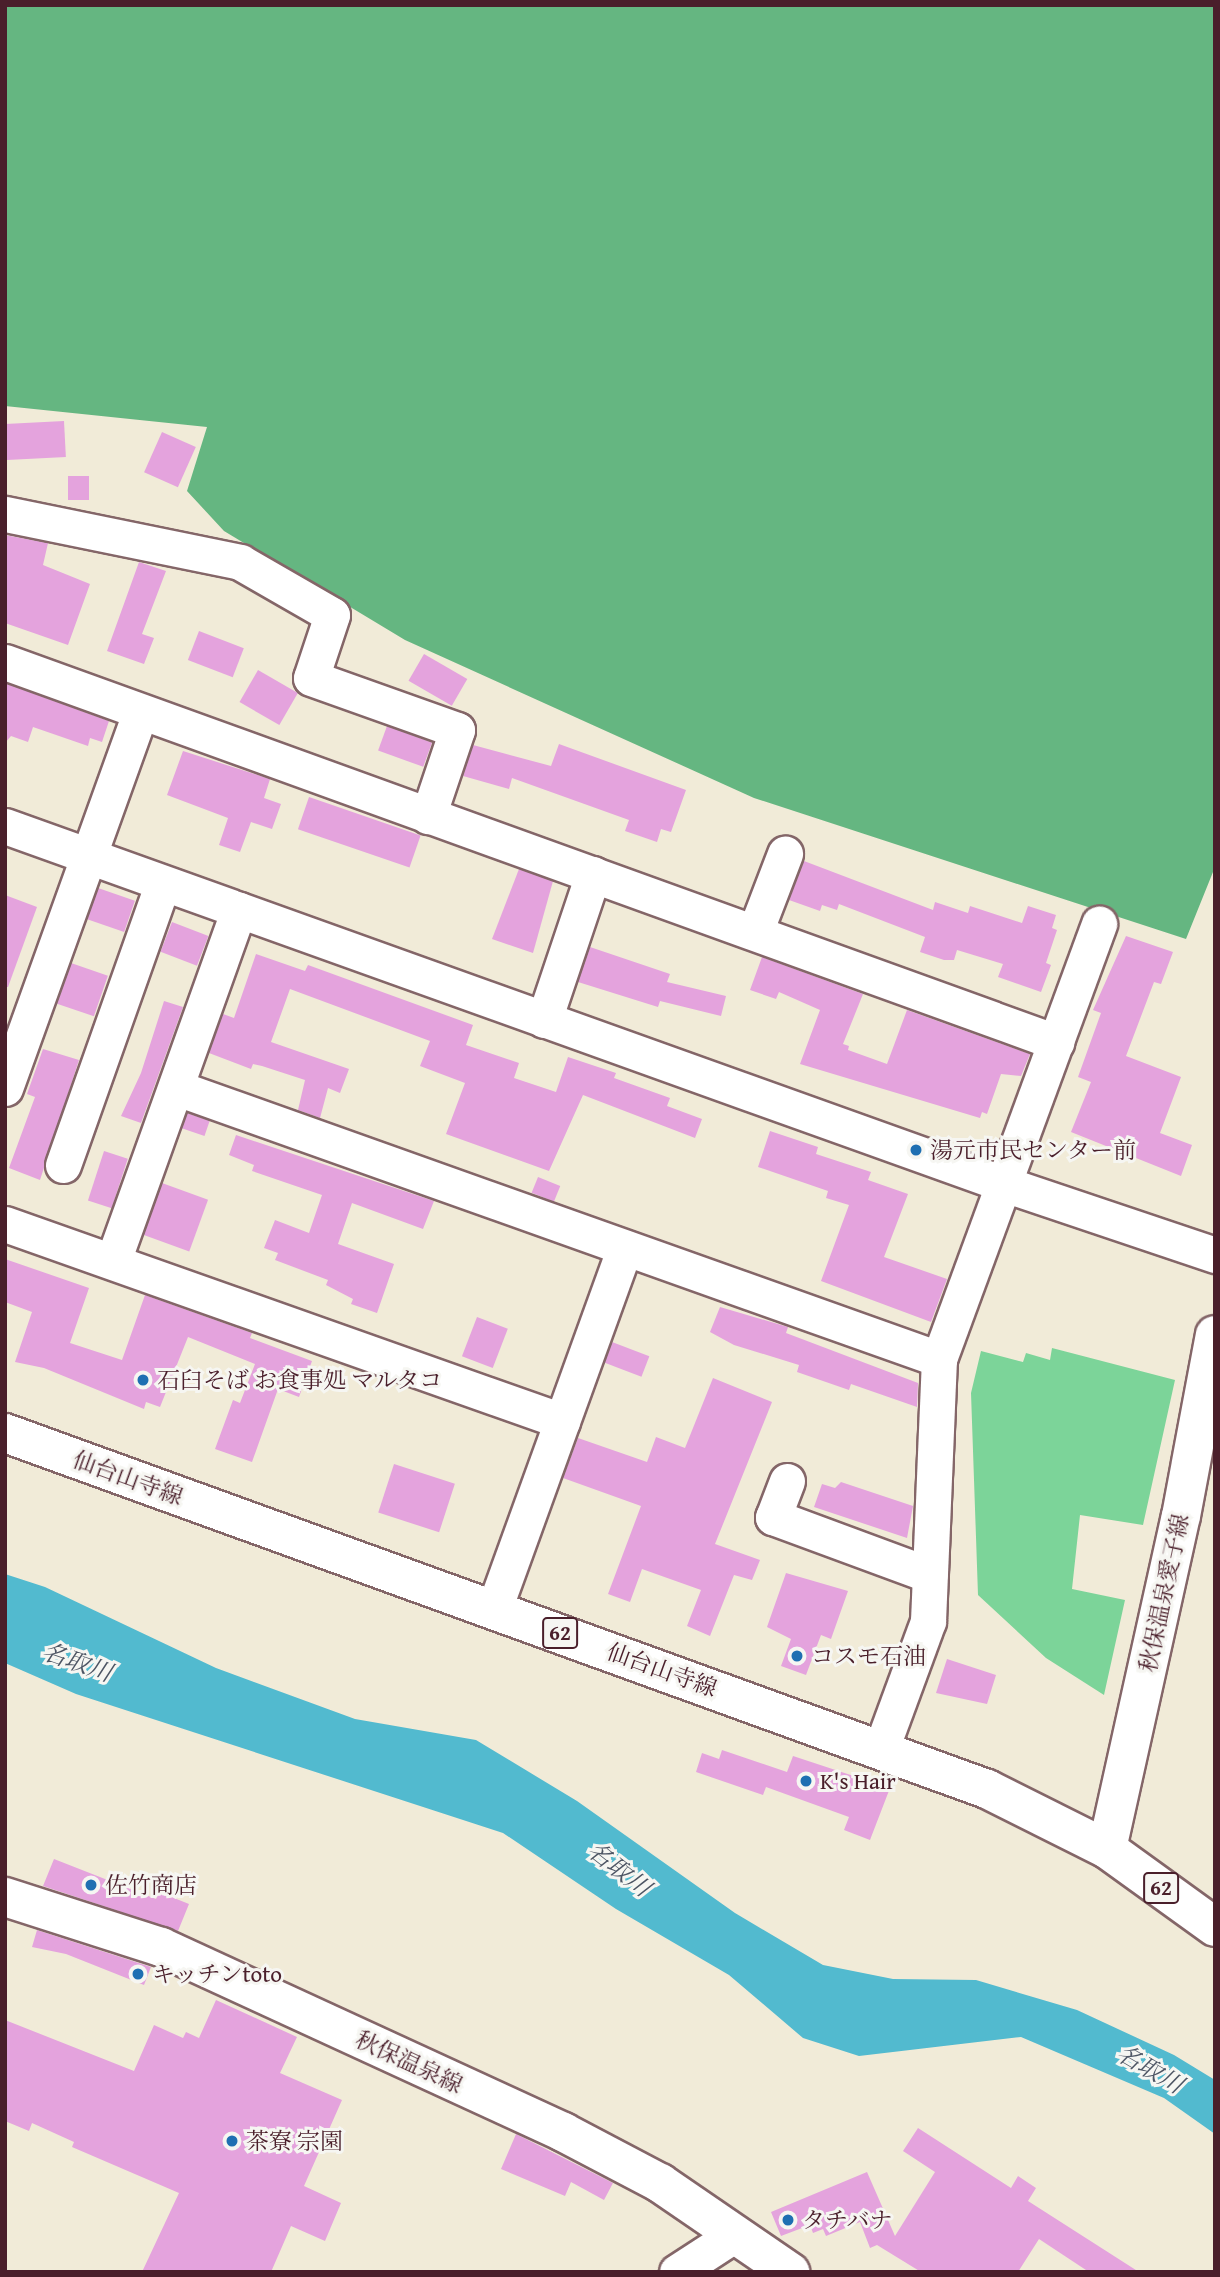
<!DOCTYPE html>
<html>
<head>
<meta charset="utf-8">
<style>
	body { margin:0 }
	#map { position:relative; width:1220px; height:2277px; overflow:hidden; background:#f1ebd8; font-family:"Gentium Book Plus","Noto Serif JP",serif }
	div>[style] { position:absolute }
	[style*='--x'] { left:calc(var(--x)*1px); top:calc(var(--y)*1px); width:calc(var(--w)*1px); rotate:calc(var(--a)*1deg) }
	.green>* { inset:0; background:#7cd499 }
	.forest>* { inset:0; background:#65b681 }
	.water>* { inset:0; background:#52bacf }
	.building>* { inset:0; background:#e4a3dd; transform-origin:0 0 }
	.roads { filter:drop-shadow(2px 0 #846668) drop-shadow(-2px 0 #846668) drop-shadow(0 2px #846668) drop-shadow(0 -2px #846668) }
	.minor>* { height:35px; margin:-17.5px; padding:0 17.5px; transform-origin:17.5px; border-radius:17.5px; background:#fff }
	.major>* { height:38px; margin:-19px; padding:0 19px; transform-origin:19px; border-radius:19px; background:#fff }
	.dots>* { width:19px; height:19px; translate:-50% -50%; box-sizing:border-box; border:4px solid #f6f6f2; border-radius:50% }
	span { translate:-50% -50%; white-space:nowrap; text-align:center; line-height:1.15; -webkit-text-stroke:6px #f6f6f2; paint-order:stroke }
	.shield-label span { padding:2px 5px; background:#f6f6f2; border:2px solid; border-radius:5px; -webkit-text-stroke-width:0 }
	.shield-label { font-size:21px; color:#4a1f2b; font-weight:700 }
	.poi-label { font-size:23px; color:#4a1f2b }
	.left { translate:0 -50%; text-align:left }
	.street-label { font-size:23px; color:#4a1f2b }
	.water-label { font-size:24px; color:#4d5564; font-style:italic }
	.frame { position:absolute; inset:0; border:7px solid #4a1f2b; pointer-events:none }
</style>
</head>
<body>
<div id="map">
	<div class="green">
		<div style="clip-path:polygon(1052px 1348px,1175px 1380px,1143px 1525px,1080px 1515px,1072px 1589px,1125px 1600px,1104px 1695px,1046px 1658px,978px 1595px,971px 1393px,981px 1351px,1023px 1362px,1026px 1353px,1050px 1360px)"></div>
	</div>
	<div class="forest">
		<div style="clip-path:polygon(5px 5px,1215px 5px,1215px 867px,1186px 939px,754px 798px,405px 640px,224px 531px,187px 491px,207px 427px,5px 406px)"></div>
	</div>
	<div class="water">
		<div style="clip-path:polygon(5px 1574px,45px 1587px,216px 1668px,355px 1719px,476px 1740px,577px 1801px,735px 1913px,823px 1965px,893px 1979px,976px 1980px,1077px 2010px,1174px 2055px,1215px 2080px,1215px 2134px,1164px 2098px,1021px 2037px,859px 2056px,803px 2038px,729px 1975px,616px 1909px,503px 1833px,76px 1694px,5px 1663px)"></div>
	</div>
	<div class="building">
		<div style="left:64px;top:421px;width:36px;height:59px;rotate:87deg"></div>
		<div style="left:162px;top:432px;width:37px;height:44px;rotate:24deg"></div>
		<div style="left:68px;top:476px;width:21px;height:24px"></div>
		<div style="clip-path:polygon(5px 535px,48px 543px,43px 565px,90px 584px,68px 645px,5px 623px)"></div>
		<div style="clip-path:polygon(139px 562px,166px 571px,142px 634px,154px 638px,144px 664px,107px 651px)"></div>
		<div style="left:199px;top:631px;width:48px;height:31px;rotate:21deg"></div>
		<div style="left:424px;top:654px;width:50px;height:31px;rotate:30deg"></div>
		<div style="left:258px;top:670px;width:46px;height:37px;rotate:30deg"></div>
		<div style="clip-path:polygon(5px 683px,109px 721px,102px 742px,90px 738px,88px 746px,33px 727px,28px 742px,11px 736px,5px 743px)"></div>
		<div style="left:387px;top:726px;width:48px;height:26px;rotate:20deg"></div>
		<div style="clip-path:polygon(559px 744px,686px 790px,671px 832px,661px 829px,657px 842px,625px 831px,629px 820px,512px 778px,509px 789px,463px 776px,473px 745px,551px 766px)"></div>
		<div style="clip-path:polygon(183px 751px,270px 779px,264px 798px,281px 804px,272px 829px,251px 822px,240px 852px,219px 845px,228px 818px,167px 795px)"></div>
		<div style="left:309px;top:797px;width:118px;height:34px;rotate:19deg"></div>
		<div style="clip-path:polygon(804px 861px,933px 910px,935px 902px,968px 913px,970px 906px,1022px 923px,1028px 906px,1056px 915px,1052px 928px,1057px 930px,1046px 963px,1051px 965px,1041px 992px,998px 977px,1003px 964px,957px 950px,954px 960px,944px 960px,920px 952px,925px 937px,839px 904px,837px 910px,822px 905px,820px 911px,789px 900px)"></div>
		<div style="clip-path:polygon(519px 869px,553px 881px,533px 953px,492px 939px)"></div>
		<div style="left:98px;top:888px;width:39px;height:33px;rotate:19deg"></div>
		<div style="clip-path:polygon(5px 895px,37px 907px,8px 987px,5px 987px)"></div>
		<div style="left:172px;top:922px;width:39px;height:32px;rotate:21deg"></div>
		<div style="clip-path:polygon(1126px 936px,1173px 952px,1161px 984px,1154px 982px,1126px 1056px,1181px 1077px,1160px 1133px,1192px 1145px,1181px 1176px,1071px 1132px,1091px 1082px,1078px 1077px,1101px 1013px,1093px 1010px)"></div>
		<div style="clip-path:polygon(590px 947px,670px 974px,667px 982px,726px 996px,721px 1016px,660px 1001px,658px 1007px,578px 982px)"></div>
		<div style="clip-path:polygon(256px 954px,305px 971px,308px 965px,473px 1025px,466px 1045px,519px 1063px,514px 1078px,556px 1092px,568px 1057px,616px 1073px,614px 1078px,670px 1098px,667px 1106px,702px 1119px,695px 1138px,583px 1095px,549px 1171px,446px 1134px,465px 1083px,420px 1066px,430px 1041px,290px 989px,271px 1042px,349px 1069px,340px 1093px,328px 1088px,320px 1118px,298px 1110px,305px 1080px,262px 1066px,253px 1064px,251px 1069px,209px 1053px,223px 1014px,234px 1018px)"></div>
		<div style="clip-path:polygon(762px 957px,863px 994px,843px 1044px,849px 1046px,848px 1050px,887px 1064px,907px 1010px,1030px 1054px,1021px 1076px,1001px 1074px,987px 1114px,982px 1112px,980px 1118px,800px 1064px,820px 1010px,779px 992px,776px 999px,750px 990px)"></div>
		<div style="left:71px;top:963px;width:39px;height:43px;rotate:19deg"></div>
		<div style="clip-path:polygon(164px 1001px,183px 1007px,141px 1123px,121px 1116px,141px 1073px)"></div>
		<div style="clip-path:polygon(43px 1049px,79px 1060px,40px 1180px,9px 1168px,35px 1097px,27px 1094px)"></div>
		<div style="left:187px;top:1113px;width:24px;height:16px;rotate:19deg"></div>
		<div style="clip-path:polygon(770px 1131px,818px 1147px,816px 1154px,871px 1172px,868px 1180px,908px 1194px,884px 1257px,947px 1279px,931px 1322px,821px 1281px,849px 1205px,826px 1198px,828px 1191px,758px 1167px)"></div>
		<div style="clip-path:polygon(236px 1135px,434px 1201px,423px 1229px,352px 1203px,338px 1244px,394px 1264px,377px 1313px,351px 1304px,353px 1299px,326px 1285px,328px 1280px,275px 1260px,278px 1253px,264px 1248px,275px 1220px,309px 1233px,322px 1195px,252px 1171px,254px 1165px,229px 1155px)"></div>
		<div style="left:104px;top:1151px;width:25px;height:52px;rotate:18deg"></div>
		<div style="left:538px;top:1177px;width:24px;height:17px;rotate:22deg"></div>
		<div style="left:162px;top:1183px;width:49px;height:55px;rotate:20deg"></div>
		<div style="clip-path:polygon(5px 1259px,89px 1288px,70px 1343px,122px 1360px,145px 1295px,252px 1333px,250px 1338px,312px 1361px,299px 1397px,278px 1389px,252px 1462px,215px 1449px,233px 1400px,240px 1403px,255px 1364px,188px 1337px,160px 1407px,146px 1402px,144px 1409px,44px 1368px,15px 1362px,32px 1312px,5px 1302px)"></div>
		<div style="clip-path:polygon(720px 1307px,788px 1327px,786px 1333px,918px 1383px,917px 1407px,851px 1384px,849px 1390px,797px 1372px,799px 1365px,734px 1345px,710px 1332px)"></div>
		<div style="left:477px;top:1317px;width:33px;height:42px;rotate:21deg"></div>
		<div style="left:612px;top:1342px;width:40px;height:22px;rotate:21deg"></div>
		<div style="clip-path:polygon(713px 1378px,772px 1402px,715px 1544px,760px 1560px,752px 1580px,734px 1575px,710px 1636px,687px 1626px,701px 1590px,642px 1569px,630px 1602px,608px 1594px,641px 1506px,563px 1478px,578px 1438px,647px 1462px,656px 1437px,685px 1448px)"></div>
		<div style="left:394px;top:1464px;width:64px;height:51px;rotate:18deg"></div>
		<div style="clip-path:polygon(841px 1482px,913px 1506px,907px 1538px,814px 1507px,822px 1484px,835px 1488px)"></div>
		<div style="clip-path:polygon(786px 1573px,848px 1591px,831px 1639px,821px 1635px,806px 1675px,781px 1666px,791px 1639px,767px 1627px)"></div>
		<div style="clip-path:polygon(947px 1659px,996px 1675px,987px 1704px,936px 1693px)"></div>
		<div style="clip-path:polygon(722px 1750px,787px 1772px,793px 1756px,890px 1788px,870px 1840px,844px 1830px,849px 1817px,766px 1787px,763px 1795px,696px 1772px,702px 1753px,719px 1759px)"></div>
		<div style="clip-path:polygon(54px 1859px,156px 1899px,159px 1892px,189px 1904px,178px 1931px,43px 1886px)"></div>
		<div style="clip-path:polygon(37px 1930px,151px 1967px,144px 1985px,66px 1954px,32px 1947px)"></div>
		<div style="clip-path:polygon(216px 2000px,297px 2037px,280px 2073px,342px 2100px,304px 2186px,341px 2203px,325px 2241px,291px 2226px,271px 2272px,142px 2272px,179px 2193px,72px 2147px,74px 2142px,32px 2123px,29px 2131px,5px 2121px,5px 2020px,134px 2071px,154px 2025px,183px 2038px,186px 2032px,199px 2038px)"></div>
		<div style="clip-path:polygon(918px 2128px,1011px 2188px,1018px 2176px,1036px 2188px,1028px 2201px,1139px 2272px,1089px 2272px,1039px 2239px,1018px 2272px,921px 2272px,877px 2245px,870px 2248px,860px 2222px,826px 2236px,823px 2229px,813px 2233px,810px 2225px,781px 2236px,771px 2212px,867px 2172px,895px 2236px,935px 2172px,903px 2151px)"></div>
		<div style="clip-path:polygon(516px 2134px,613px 2183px,604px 2200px,571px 2182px,565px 2196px,501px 2169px)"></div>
	</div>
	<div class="roads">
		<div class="minor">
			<div style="--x:5;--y:514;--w:240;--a:11.5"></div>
			<div style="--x:240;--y:562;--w:106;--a:29.9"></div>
			<div style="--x:332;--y:615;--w:66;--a:108.4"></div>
			<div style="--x:311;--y:678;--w:155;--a:19.6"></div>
			<div style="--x:457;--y:730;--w:91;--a:108.6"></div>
			<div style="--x:5;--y:662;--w:1118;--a:19.88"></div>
			<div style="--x:5;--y:826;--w:1061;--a:19.72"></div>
			<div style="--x:1004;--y:1184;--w:223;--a:18.6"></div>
			<div style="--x:755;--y:932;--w:84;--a:-69"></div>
			<div style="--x:544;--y:1020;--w:154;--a:-71.4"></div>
			<div style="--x:5;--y:1088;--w:400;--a:-70.2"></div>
			<div style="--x:177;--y:1088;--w:809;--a:19.58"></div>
			<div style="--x:63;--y:1165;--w:299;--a:-70.5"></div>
			<div style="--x:5;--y:1224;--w:591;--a:19.48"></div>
			<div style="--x:113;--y:1261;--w:373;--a:-70.3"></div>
			<div style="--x:787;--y:1481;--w:39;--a:111"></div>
			<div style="--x:773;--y:1517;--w:167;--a:20.3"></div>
			<div style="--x:494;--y:1609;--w:384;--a:-70.1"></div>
			<div style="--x:881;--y:1749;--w:136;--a:-69.8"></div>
			<div style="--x:928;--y:1621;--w:262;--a:-87.6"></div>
			<div style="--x:939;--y:1359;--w:464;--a:-69.8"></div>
			<div style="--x:677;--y:2272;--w:68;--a:-33"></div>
		</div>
		<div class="major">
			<div style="--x:5;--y:1433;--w:1045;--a:19.93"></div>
			<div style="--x:987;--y:1789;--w:134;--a:26.6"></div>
			<div style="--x:1107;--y:1849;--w:133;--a:35.8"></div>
			<div style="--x:1107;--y:1849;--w:341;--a:-77.5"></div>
			<div style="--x:1181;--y:1516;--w:184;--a:-79.4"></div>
			<div style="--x:5;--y:1897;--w:164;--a:17.8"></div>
			<div style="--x:161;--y:1947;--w:443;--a:24.7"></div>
			<div style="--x:563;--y:2132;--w:110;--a:27.7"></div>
			<div style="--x:660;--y:2183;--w:158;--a:34.4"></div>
		</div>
	</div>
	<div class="dots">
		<div style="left:916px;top:1150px;background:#1f6fb2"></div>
		<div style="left:143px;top:1380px;background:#1f6fb2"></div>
		<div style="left:797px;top:1656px;background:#1f6fb2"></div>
		<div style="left:806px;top:1781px;background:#1f6fb2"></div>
		<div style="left:91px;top:1885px;background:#1f6fb2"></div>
		<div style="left:138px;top:1974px;background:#1f6fb2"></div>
		<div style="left:232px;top:2141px;background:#1f6fb2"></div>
		<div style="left:788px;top:2220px;background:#1f6fb2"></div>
	</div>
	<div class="shield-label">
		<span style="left:560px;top:1633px">62</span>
		<span style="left:1161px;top:1888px">62</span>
	</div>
	<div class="poi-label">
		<span class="left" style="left:930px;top:1150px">湯元市民センター前</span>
		<span class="left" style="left:157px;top:1380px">石臼そば お食事処 マルタコ</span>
		<span class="left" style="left:811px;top:1656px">コスモ石油</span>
		<span class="left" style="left:820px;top:1781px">K's Hair</span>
		<span class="left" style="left:105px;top:1885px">佐竹商店</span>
		<span class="left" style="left:152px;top:1974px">キッチンtoto</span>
		<span class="left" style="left:246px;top:2141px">茶寮 宗園</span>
		<span class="left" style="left:802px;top:2220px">タチバナ</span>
	</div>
	<div class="street-label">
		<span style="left:128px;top:1478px;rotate:20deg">仙台山寺線</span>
		<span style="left:1164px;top:1593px;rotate:-78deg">秋保温泉愛子線</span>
		<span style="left:662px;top:1670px;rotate:20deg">仙台山寺線</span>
		<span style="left:409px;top:2062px;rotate:25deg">秋保温泉線</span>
	</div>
	<div class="water-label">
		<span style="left:77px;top:1662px;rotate:19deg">名取川</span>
		<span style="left:619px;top:1869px;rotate:38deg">名取川</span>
		<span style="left:1150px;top:2069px;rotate:30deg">名取川</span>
	</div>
	<div class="frame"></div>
</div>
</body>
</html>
